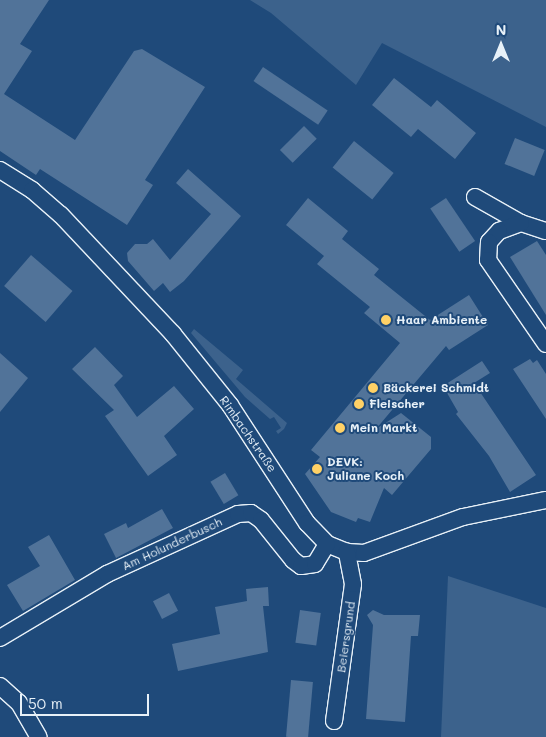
<!DOCTYPE html>
<html>
<head>
<meta charset="utf-8">
<style>
	body { margin:0 }
	#map { position:relative; width:546px; height:737px; overflow:hidden; background:#1f4a7a; font-family:Mali,sans-serif }
	div>[style] { position:absolute }
	[style*='--x'] { left:calc(var(--x)*1px); top:calc(var(--y)*1px); width:calc(var(--w)*1px); rotate:calc(var(--a)*1deg) }
	.green>* { inset:0; background:#3c628c }
	.building>* { inset:0; background:#517399; transform-origin:0 0 }
	.roads { filter:drop-shadow(1px 0 #e8f1f8) drop-shadow(-1px 0 #e8f1f8) drop-shadow(0 1px #e8f1f8) drop-shadow(0 -1px #e8f1f8) }
	.street>* { height:16px; margin:-8px; padding:0 8px; transform-origin:8px; border-radius:8px; background:#1f4a7a }
	.dots>* { width:14px; height:14px; translate:-50% -50%; box-sizing:border-box; border:2px solid #1f4a7a; border-radius:50% }
	span { translate:-50% -50%; white-space:nowrap; text-align:center; line-height:1.15; -webkit-text-stroke:4px #1f4a7a; paint-order:stroke }
	.poi-label { font-size:12px; color:#e8f1f8; font-weight:700 }
	.left { translate:0 -50%; text-align:left }
	.street-label { font-size:12px; color:#e8f1f8 }
	.north { position:absolute; left:476px; top:20px; width:50px; height:50px; -webkit-text-stroke:4px #1f4a7a; paint-order:stroke; rotate:0deg; font-size:14px; font-weight:700; line-height:20px; text-align:center; color:#e8f1f8 }
	.north::after { content:''; display:block; margin:auto; width:18px; height:22px; background:#e8f1f8; clip-path:polygon(50% 0,100% 100%,50% 72%,0 100%) }
	.scale { position:absolute; left:20px; top:694px; width:129px; height:22px; box-sizing:border-box; border:2px solid #e8f1f8; border-top:0; padding-left:6px; font-size:15px; line-height:18px; white-space:nowrap; color:#e8f1f8; -webkit-text-stroke:4px #1f4a7a; paint-order:stroke }
</style>
</head>
<body>
<div id="map">
	<div class="green">
		<div style="clip-path:polygon(250px 0,546px 0,546px 127px,382px 43px,356px 85px,271px 13px)"></div>
		<div style="clip-path:polygon(194px 329px,243px 370px,236px 379px,287px 423px,284px 429px,278px 434px,276px 431px,281px 428px,274px 417px,270px 419px,245px 397px,191px 333px)"></div>
		<div style="clip-path:polygon(448px 576px,546px 608px,546px 737px,441px 737px)"></div>
	</div>
	<div class="building">
		<div style="clip-path:polygon(0 0,49px 0,20px 44px,32px 51px,4px 94px,75px 140px,134px 51px,142px 49px,205px 87px,145px 180px,153px 185px,127px 225px,40px 169px,36px 175px,0 151px)"></div>
		<div style="left:263px;top:67px;width:78px;height:17px;rotate:34deg"></div>
		<div style="clip-path:polygon(394px 78px,431px 107px,437px 100px,476px 133px,455px 159px,418px 129px,411px 137px,372px 105px)"></div>
		<div style="left:304px;top:126px;width:18px;height:34px;rotate:45deg"></div>
		<div style="left:515px;top:138px;width:32px;height:28px;rotate:22deg"></div>
		<div style="left:354px;top:141px;width:51px;height:34px;rotate:39deg"></div>
		<div style="clip-path:polygon(188px 169px,241px 216px,184px 281px,170px 292px,163px 283px,154px 291px,128px 261px,127px 253px,135px 244px,147px 244px,153px 239px,170px 260px,211px 214px,176px 183px)"></div>
		<div style="clip-path:polygon(308px 198px,348px 231px,342px 239px,379px 269px,374px 275px,430px 320px,469px 295px,488px 325px,449px 350px,446px 346px,376px 429px,401px 413px,431px 437px,431px 449px,392px 495px,384px 488px,370px 522px,358px 518px,356px 522px,331px 512px,305px 474px,320px 457px,311px 450px,400px 343px,364px 313px,370px 307px,317px 264px,324px 256px,286px 225px)"></div>
		<div style="left:446px;top:198px;width:52px;height:19px;rotate:56deg"></div>
		<div style="clip-path:polygon(537px 241px,546px 255px,546px 315px,510px 257px)"></div>
		<div style="left:31px;top:255px;width:55px;height:41px;rotate:41deg"></div>
		<div style="clip-path:polygon(95px 347px,123px 376px,114px 385px,137px 417px,174px 386px,194px 409px,164px 436px,177px 455px,148px 476px,105px 416px,114px 410px,72px 369px)"></div>
		<div style="clip-path:polygon(0 353px,28px 378px,0 412px)"></div>
		<div style="clip-path:polygon(530px 359px,533px 363px,537px 360px,546px 374px,546px 419px,513px 369px)"></div>
		<div style="clip-path:polygon(482px 361px,490px 373px,474px 383px,536px 475px,510px 492px,489px 456px,456px 414px,458px 412px,443px 386px)"></div>
		<div style="left:225px;top:473px;width:26px;height:17px;rotate:59deg"></div>
		<div style="clip-path:polygon(162px 509px,173px 528px,116px 558px,104px 534px,126px 523px,128px 528px)"></div>
		<div style="clip-path:polygon(49px 535px,75px 580px,23px 611px,7px 585px,40px 566px,28px 547px)"></div>
		<div style="clip-path:polygon(268px 587px,269px 606px,263px 606px,268px 652px,178px 671px,172px 644px,220px 634px,215px 607px,247px 601px,246px 589px)"></div>
		<div style="left:169px;top:593px;width:20px;height:18px;rotate:63deg"></div>
		<div style="left:300px;top:610px;width:21px;height:33px;rotate:8deg"></div>
		<div style="clip-path:polygon(373px 610px,384px 615px,420px 615px,418px 636px,411px 636px,405px 722px,366px 719px,373px 625px,367px 615px)"></div>
		<div style="left:291px;top:680px;width:22px;height:57px;rotate:5deg"></div>
	</div>
	<div class="roads">
		<div class="street">
			<div style="--x:0;--y:170;--w:38;--a:32"></div>
			<div style="--x:32;--y:190;--w:38;--a:41"></div>
			<div style="--x:61;--y:215;--w:163;--a:46.7"></div>
			<div style="--x:173;--y:334;--w:91;--a:51.2"></div>
			<div style="--x:230;--y:405;--w:141;--a:56.9"></div>
			<div style="--x:307;--y:523;--w:29;--a:46"></div>
			<div style="--x:327;--y:544;--w:22;--a:22"></div>
			<div style="--x:347;--y:552;--w:17;--a:3"></div>
			<div style="--x:364;--y:553;--w:105;--a:-20"></div>
			<div style="--x:463;--y:517;--w:85;--a:-11.6"></div>
			<div style="--x:475;--y:197;--w:53;--a:29.5"></div>
			<div style="--x:521;--y:223;--w:26;--a:18"></div>
			<div style="--x:521;--y:223;--w:23;--a:160"></div>
			<div style="--x:499;--y:231;--w:15;--a:132"></div>
			<div style="--x:489;--y:242;--w:18;--a:93"></div>
			<div style="--x:488;--y:260;--w:102;--a:55.4"></div>
			<div style="--x:0;--y:638;--w:125;--a:-30.9"></div>
			<div style="--x:107;--y:574;--w:144;--a:-24.6"></div>
			<div style="--x:238;--y:514;--w:13;--a:-4"></div>
			<div style="--x:251;--y:513;--w:12;--a:35"></div>
			<div style="--x:261;--y:520;--w:51;--a:51.3"></div>
			<div style="--x:293;--y:560;--w:10;--a:37"></div>
			<div style="--x:301;--y:566;--w:14;--a:-8"></div>
			<div style="--x:315;--y:564;--w:23;--a:-59"></div>
			<div style="--x:0;--y:686;--w:25;--a:42"></div>
			<div style="--x:19;--y:703;--w:39;--a:60"></div>
			<div style="--x:334;--y:721;--w:138;--a:-82.1"></div>
			<div style="--x:353;--y:584;--w:33;--a:-101"></div>
		</div>
	</div>
	<div class="dots">
		<div style="left:386px;top:320px;background:#ffd166"></div>
		<div style="left:373px;top:388px;background:#ffd166"></div>
		<div style="left:359px;top:404px;background:#ffd166"></div>
		<div style="left:340px;top:428px;background:#ffd166"></div>
		<div style="left:317px;top:469px;background:#ffd166"></div>
	</div>
	<div class="poi-label">
		<span class="left" style="left:396px;top:320px">Haar Ambiente</span>
		<span class="left" style="left:383px;top:388px">Bäckerei Schmidt</span>
		<span class="left" style="left:369px;top:404px">Fleischer</span>
		<span class="left" style="left:350px;top:428px">Mein Markt</span>
		<span class="left" style="left:327px;top:469px">DEVK:<br>Juliane Koch</span>
	</div>
	<div class="street-label">
		<span style="left:248px;top:434px;rotate:55deg">Rimbachstraße</span>
		<span style="left:172px;top:544px;rotate:-25deg">Am Holunderbusch</span>
		<span style="left:346px;top:637px;rotate:-82deg">Beiersgrund</span>
	</div>
	<div class="north">N</div>
	<div class="scale">50 m</div>
</div>
</body>
</html>
